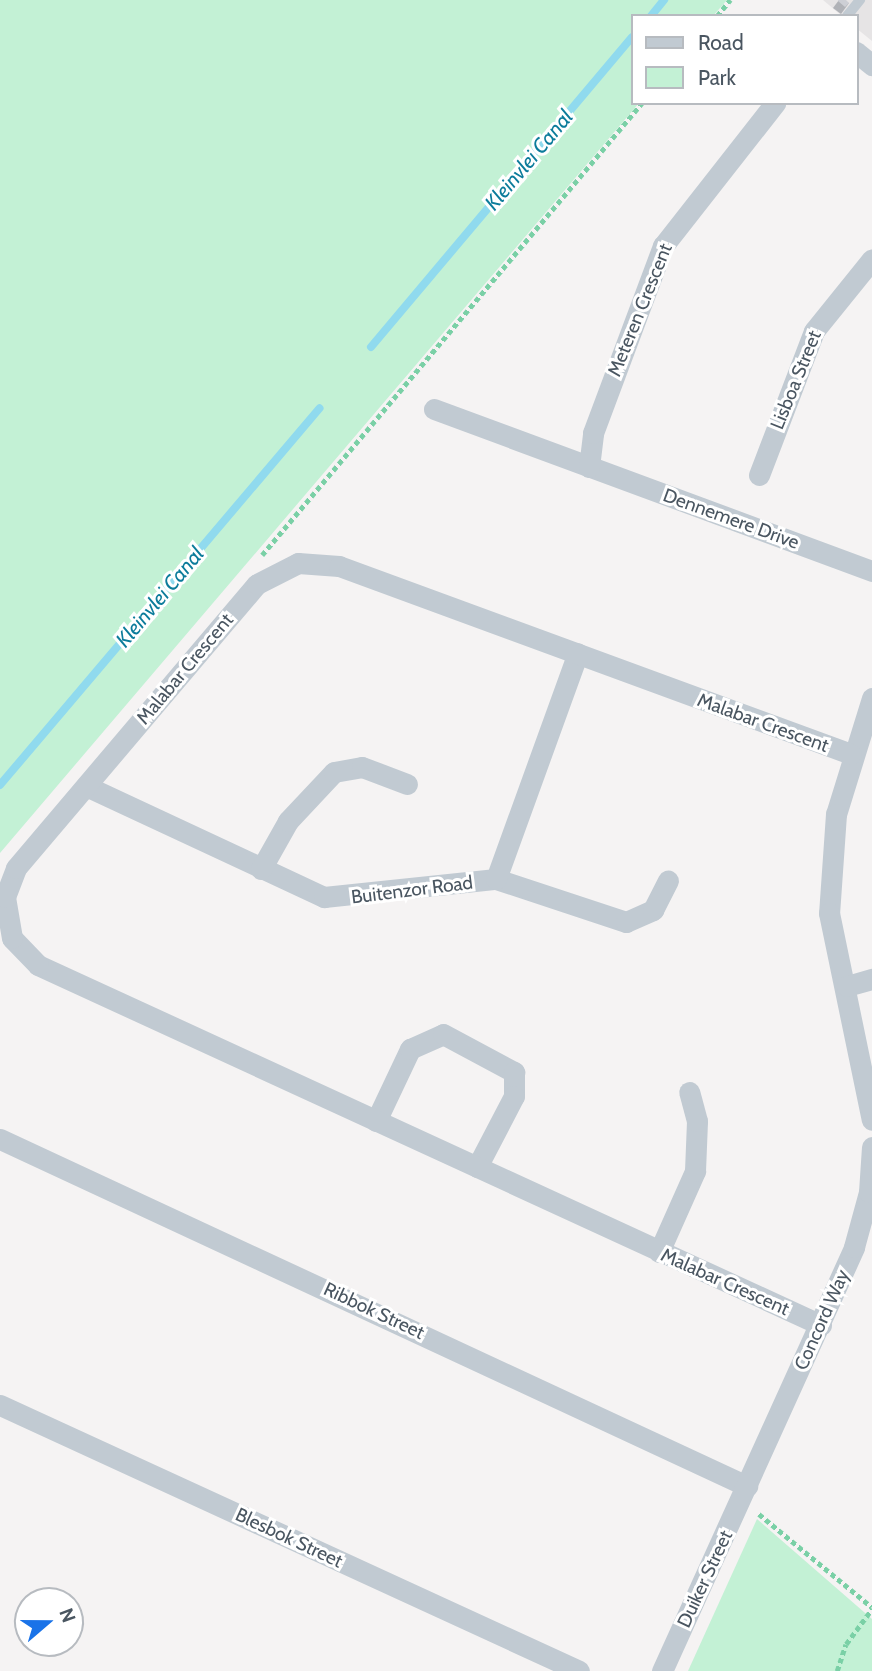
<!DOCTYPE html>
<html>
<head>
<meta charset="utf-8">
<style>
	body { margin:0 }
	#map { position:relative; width:872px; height:1671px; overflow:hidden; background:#f5f3f3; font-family:Cabin,sans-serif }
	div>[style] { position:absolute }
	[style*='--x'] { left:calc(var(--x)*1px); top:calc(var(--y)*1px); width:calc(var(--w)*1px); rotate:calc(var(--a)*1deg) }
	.education>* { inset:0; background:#e6e4e5 }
	.green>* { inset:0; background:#c3f1d5 }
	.stream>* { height:8px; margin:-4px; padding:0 4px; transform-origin:4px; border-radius:4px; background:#90daee }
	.path>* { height:4.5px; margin-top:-2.25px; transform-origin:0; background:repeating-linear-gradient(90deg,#7ad0a6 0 5px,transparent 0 8.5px) }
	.service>* { height:10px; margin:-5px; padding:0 5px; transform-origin:5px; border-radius:5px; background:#c1cad2 }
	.minor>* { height:21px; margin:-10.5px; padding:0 10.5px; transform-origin:10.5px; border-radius:10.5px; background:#c1cad2 }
	.wall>* { inset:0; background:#b0b2b7 }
	.building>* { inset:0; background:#cdcfd5 }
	span { translate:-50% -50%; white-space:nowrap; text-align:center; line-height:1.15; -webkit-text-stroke:6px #fff; paint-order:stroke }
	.street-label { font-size:19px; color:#4a5661 }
	.water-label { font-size:21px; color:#0c7c9b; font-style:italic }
	.legend { position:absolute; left:631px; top:14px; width:228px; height:91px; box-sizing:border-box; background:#fff; border:2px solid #b7bbc0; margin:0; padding:9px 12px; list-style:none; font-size:21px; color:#4a5661 }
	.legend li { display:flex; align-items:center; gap:14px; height:35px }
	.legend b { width:35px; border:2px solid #b7bbc0 }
	.north { position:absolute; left:14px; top:1587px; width:70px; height:70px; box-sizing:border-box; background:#fff; border:2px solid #b7bbc0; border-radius:50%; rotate:70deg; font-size:19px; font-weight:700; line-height:28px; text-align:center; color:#4a5661 }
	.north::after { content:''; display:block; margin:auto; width:24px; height:32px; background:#1a73e8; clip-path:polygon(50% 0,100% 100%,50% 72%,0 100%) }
</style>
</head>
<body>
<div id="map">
	<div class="education">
		<div style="clip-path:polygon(823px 0,872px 0,872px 41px,856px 28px,856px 16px,842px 16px)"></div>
	</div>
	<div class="green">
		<div style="clip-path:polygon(0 0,727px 0,713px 16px,632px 16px,632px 103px,639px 103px,0 853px)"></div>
		<div style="clip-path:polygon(757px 1519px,872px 1619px,872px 1671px,688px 1671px)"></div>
	</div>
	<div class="stream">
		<div style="--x:651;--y:16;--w:21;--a:-51"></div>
		<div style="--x:371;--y:347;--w:405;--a:-49.9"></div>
		<div style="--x:0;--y:785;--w:494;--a:-49.7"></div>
	</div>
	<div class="path">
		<div style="--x:717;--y:16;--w:21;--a:-51"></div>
		<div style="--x:262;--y:555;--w:591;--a:-49.95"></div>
		<div style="--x:759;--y:1514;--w:146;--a:39.5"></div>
		<div style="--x:837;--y:1671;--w:28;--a:-72"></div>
		<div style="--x:846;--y:1644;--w:44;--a:-53.4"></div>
	</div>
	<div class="service">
		<div style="--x:847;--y:16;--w:21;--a:-51"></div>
	</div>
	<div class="minor">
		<div style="--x:856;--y:52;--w:21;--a:39"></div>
		<div style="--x:434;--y:409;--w:467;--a:20.3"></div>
		<div style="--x:589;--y:467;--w:34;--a:-83"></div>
		<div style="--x:593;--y:433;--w:200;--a:-69.5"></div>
		<div style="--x:663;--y:246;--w:182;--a:-51.9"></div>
		<div style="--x:759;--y:475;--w:154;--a:-69.1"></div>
		<div style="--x:814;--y:331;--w:92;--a:-51.1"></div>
		<div style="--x:872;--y:698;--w:121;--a:107.2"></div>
		<div style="--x:836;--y:814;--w:99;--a:94"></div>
		<div style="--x:829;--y:913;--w:211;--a:78.3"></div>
		<div style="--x:86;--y:786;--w:263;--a:25"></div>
		<div style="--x:324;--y:897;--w:173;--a:-6"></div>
		<div style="--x:496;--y:879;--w:137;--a:18.3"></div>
		<div style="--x:626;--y:922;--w:30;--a:-24"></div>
		<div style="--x:653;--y:910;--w:33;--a:-63"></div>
		<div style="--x:261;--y:869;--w:55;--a:-60.6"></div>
		<div style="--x:288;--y:821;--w:67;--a:-46.8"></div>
		<div style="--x:334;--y:772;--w:28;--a:-10"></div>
		<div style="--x:362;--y:767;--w:48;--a:20.7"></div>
		<div style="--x:496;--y:879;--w:240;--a:-70.1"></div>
		<div style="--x:847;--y:986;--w:26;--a:-16"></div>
		<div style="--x:376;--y:1121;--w:80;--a:-64.7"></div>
		<div style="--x:410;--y:1049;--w:36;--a:-24"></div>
		<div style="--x:443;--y:1034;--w:81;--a:28.2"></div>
		<div style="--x:514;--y:1072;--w:24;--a:90"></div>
		<div style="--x:514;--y:1096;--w:80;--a:117.5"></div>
		<div style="--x:0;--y:1139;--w:824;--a:24.92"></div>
		<div style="--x:659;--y:1252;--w:89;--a:-66"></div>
		<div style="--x:695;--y:1171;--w:50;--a:-87.7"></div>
		<div style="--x:697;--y:1121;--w:30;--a:-105"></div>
		<div style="--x:821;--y:1325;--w:862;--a:-155.31"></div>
		<div style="--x:38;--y:965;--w:37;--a:-134"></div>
		<div style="--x:12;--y:938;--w:42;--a:-99.7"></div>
		<div style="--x:5;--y:897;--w:31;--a:-69"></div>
		<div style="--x:16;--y:868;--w:372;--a:-49.7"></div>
		<div style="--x:257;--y:584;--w:46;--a:-27.1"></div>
		<div style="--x:298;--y:563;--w:41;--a:4.2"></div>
		<div style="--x:339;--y:566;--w:545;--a:20.16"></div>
		<div style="--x:0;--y:1405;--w:637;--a:24.67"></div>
		<div style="--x:662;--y:1671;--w:465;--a:-65.6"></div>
		<div style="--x:854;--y:1247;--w:57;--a:-74.7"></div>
		<div style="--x:869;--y:1192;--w:45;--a:-86.2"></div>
	</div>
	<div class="wall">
		<div style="clip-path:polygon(839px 0,849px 3px,841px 14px,833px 8px)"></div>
	</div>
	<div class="building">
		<div style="clip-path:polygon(839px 0,846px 0,849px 3px,845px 7px,838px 1px)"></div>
	</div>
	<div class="street-label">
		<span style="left:640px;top:310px;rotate:-68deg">Meteren Crescent</span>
		<span style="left:796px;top:380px;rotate:-68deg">Lisboa Street</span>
		<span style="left:731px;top:519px;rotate:20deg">Dennemere Drive</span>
		<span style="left:185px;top:669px;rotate:-50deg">Malabar Crescent</span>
		<span style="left:763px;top:723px;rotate:20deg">Malabar Crescent</span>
		<span style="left:412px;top:890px;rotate:-7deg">Buitenzor Road</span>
		<span style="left:725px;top:1282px;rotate:24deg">Malabar Crescent</span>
		<span style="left:374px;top:1311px;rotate:25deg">Ribbok Street</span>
		<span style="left:822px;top:1320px;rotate:-66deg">Concord Way</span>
		<span style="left:289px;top:1538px;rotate:25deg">Blesbok Street</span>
		<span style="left:705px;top:1579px;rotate:-65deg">Duiker Street</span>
	</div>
	<div class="water-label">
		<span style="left:529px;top:160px;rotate:-50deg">Kleinvlei Canal</span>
		<span style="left:160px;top:597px;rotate:-50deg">Kleinvlei Canal</span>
	</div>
	<ul class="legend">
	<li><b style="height:9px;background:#c1cad2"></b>Road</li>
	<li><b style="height:19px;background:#c3f1d5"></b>Park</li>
	</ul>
	<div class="north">N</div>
</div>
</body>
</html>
